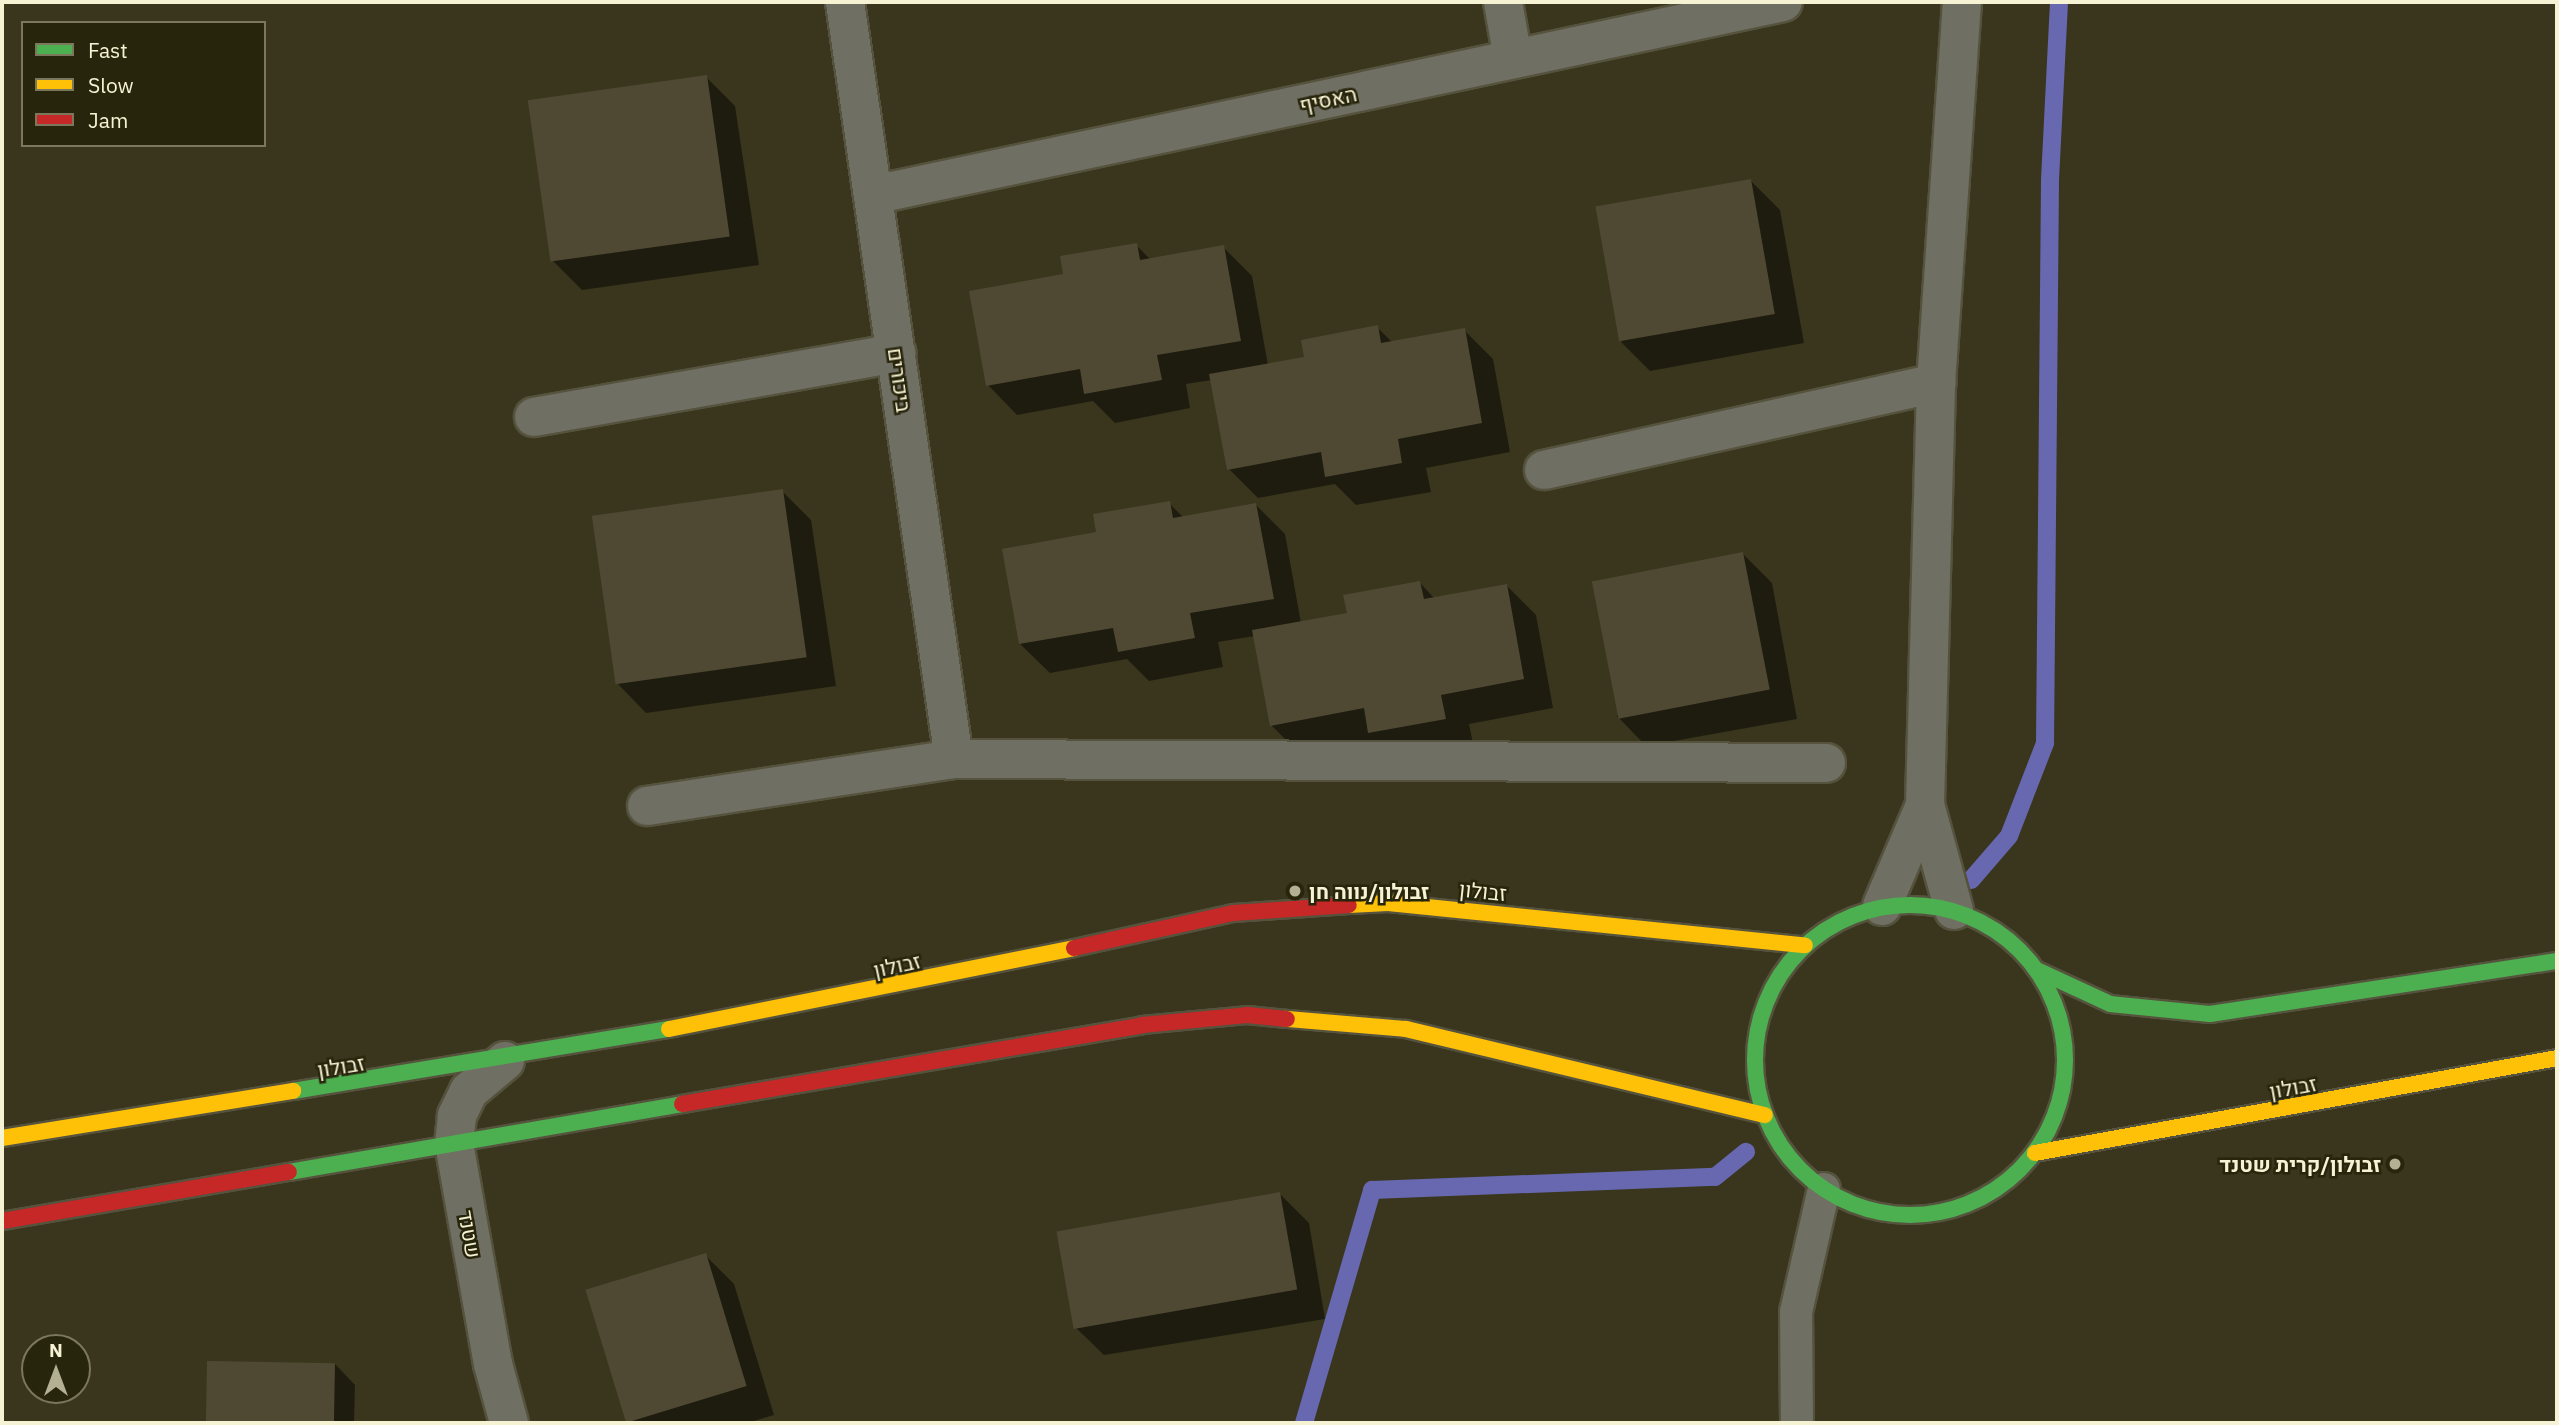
<!DOCTYPE html>
<html>
<head>
<meta charset="utf-8">
<style>
	body { margin:0 }
	#map { position:relative; width:2559px; height:1425px; overflow:hidden; background:#39361d; font-family:"IBM Plex Sans",Heebo,sans-serif }
	div>[style] { position:absolute }
	[style*='--x'] { left:calc(var(--x)*1px); top:calc(var(--y)*1px); width:calc(var(--w)*1px); rotate:calc(var(--a)*1deg) }
	.shadow>* { inset:0; background:#0007 }
	.stream>* { height:18px; margin:-9px; padding:0 9px; transform-origin:9px; border-radius:9px; background:#6868b0 }
	.building>* { inset:0; background:#4f4933; transform-origin:0 0 }
	.roads { filter:drop-shadow(2px 0 #55523d) drop-shadow(-2px 0 #55523d) drop-shadow(0 2px #55523d) drop-shadow(0 -2px #55523d) }
	.lane>* { height:32px; margin:-16px; padding:0 16px; transform-origin:16px; border-radius:16px; background:#706f63 }
	.street>* { height:38px; margin:-19px; padding:0 19px; transform-origin:19px; border-radius:19px; background:#706f63 }
	.fast>* { height:16px; margin:-8px; padding:0 8px; transform-origin:8px; border-radius:8px; background:#4caf50 }
	.fast>.ring { margin:-8px; padding:0; box-sizing:content-box; background:none; border:16px solid #4caf50; border-radius:50% }
	.slow>* { height:16px; margin:-8px; padding:0 8px; transform-origin:8px; border-radius:8px; background:#ffc107 }
	.jam>* { height:16px; margin:-8px; padding:0 8px; transform-origin:8px; border-radius:8px; background:#c62828 }
	.dots>* { width:19px; height:19px; translate:-50% -50%; box-sizing:border-box; border:4px solid #28250d; border-radius:50% }
	span { translate:-50% -50%; white-space:nowrap; text-align:center; line-height:1.15; -webkit-text-stroke:5px #28250d; paint-order:stroke }
	.street-label { font-size:21px; color:#f6f2d4 }
	.poi-label { font-size:21px; color:#f6f2d4; font-weight:700 }
	.left { translate:0 -50%; text-align:left }
	.right { translate:-100% -50%; text-align:right }
	.frame { position:absolute; inset:0; border:4px solid #f6f2d4; pointer-events:none }
	.legend { position:absolute; left:21px; top:21px; width:245px; height:126px; box-sizing:border-box; background:#28250d; border:2px solid #7a775d; margin:0; padding:9px 12px; list-style:none; font-size:21px; color:#f6f2d4 }
	.legend li { display:flex; align-items:center; gap:14px; height:35px }
	.legend b { width:35px; border:2px solid #7a775d }
	.north { position:absolute; left:21px; top:1334px; width:70px; height:70px; box-sizing:border-box; background:#28250d; border:2px solid #7a775d; border-radius:50%; rotate:0deg; font-size:19px; font-weight:700; line-height:28px; text-align:center; color:#f6f2d4 }
	.north::after { content:''; display:block; margin:auto; width:24px; height:32px; background:#b4b094; clip-path:polygon(50% 0,100% 100%,50% 72%,0 100%) }
</style>
</head>
<body>
<div id="map">
	<div class="shadow">
		<div style="clip-path:polygon(706px 77px,735px 106px,759px 265px,582px 290px,552px 260px)"></div>
		<div style="clip-path:polygon(1751px 181px,1780px 210px,1804px 343px,1650px 371px,1621px 342px)"></div>
		<div style="clip-path:polygon(1136px 245px,1151px 260px,1223px 247px,1252px 276px,1268px 365px,1306px 359px,1377px 327px,1392px 342px,1464px 330px,1493px 359px,1510px 452px,1426px 468px,1431px 492px,1356px 505px,1335px 484px,1258px 498px,1229px 469px,1212px 380px,1186px 384px,1190px 408px,1115px 423px,1093px 401px,1017px 415px,988px 385px,1065px 275px)"></div>
		<div style="clip-path:polygon(782px 491px,811px 520px,836px 686px,646px 713px,617px 683px)"></div>
		<div style="clip-path:polygon(1169px 503px,1184px 518px,1256px 505px,1285px 534px,1301px 623px,1349px 615px,1420px 583px,1435px 599px,1507px 586px,1536px 615px,1553px 708px,1469px 724px,1474px 748px,1399px 761px,1378px 740px,1300px 754px,1271px 725px,1255px 636px,1218px 642px,1223px 667px,1149px 681px,1127px 659px,1050px 673px,1020px 644px,1098px 533px)"></div>
		<div style="clip-path:polygon(1743px 554px,1772px 583px,1797px 719px,1646px 746px,1617px 716px)"></div>
		<div style="clip-path:polygon(1280px 1194px,1309px 1223px,1325px 1319px,1104px 1355px,1074px 1326px)"></div>
		<div style="clip-path:polygon(705px 1255px,734px 1284px,774px 1415px,747px 1423px,629px 1423px)"></div>
		<div style="clip-path:polygon(208px 1362px,335px 1364px,355px 1385px,354px 1423px,208px 1423px)"></div>
	</div>
	<div class="stream">
		<div style="--x:1971;--y:880;--w:58;--a:-49.2"></div>
		<div style="--x:2009;--y:836;--w:100;--a:-68.8"></div>
		<div style="--x:2045;--y:743;--w:563;--a:-89.49"></div>
		<div style="--x:2050;--y:180;--w:178;--a:-87.1"></div>
		<div style="--x:1304;--y:1423;--w:243;--a:-73.7"></div>
		<div style="--x:1372;--y:1190;--w:343;--a:-2.2"></div>
		<div style="--x:1715;--y:1177;--w:40;--a:-39"></div>
	</div>
	<div class="building">
		<div style="left:707px;top:75px;width:163px;height:181px;rotate:82deg"></div>
		<div style="left:1751px;top:179px;width:137px;height:158px;rotate:80deg"></div>
		<div style="clip-path:polygon(1137px 243px,1140px 260px,1224px 245px,1241px 341px,1157px 355px,1162px 380px,1084px 394px,1080px 369px,986px 386px,969px 291px,1063px 274px,1060px 256px)"></div>
		<div style="clip-path:polygon(1378px 325px,1381px 343px,1465px 328px,1482px 423px,1398px 439px,1402px 463px,1325px 477px,1321px 452px,1227px 470px,1209px 374px,1304px 357px,1301px 340px)"></div>
		<div style="left:783px;top:489px;width:170px;height:193px;rotate:82deg"></div>
		<div style="clip-path:polygon(1170px 501px,1173px 518px,1256px 503px,1274px 599px,1190px 613px,1195px 638px,1118px 652px,1113px 628px,1019px 644px,1002px 549px,1096px 532px,1093px 514px)"></div>
		<div style="left:1743px;top:552px;width:140px;height:154px;rotate:79deg"></div>
		<div style="clip-path:polygon(1420px 581px,1424px 599px,1507px 584px,1524px 679px,1441px 695px,1446px 719px,1368px 733px,1364px 708px,1270px 726px,1252px 630px,1347px 613px,1343px 595px)"></div>
		<div style="left:1280px;top:1192px;width:99px;height:227px;rotate:80deg"></div>
		<div style="left:706px;top:1253px;width:139px;height:126px;rotate:73deg"></div>
		<div style="left:207px;top:1361px;width:128px;height:62px;rotate:1deg"></div>
	</div>
	<div class="roads">
		<div class="lane">
			<div style="--x:1797;--y:1423;--w:111;--a:-90.5"></div>
			<div style="--x:1796;--y:1312;--w:126;--a:-77.2"></div>
		</div>
		<div class="street">
			<div style="--x:845;--y:2;--w:765;--a:81.81"></div>
			<div style="--x:1503;--y:2;--w:58;--a:80"></div>
			<div style="--x:873;--y:195;--w:930;--a:-11.97"></div>
			<div style="--x:534;--y:417;--w:368;--a:-10"></div>
			<div style="--x:1544;--y:470;--w:402;--a:-12.5"></div>
			<div style="--x:647;--y:806;--w:311;--a:-8.7"></div>
			<div style="--x:954;--y:759;--w:872;--a:0.26"></div>
			<div style="--x:1882;--y:906;--w:110;--a:-66.9"></div>
			<div style="--x:1954;--y:910;--w:109;--a:-105.4"></div>
			<div style="--x:1925;--y:805;--w:422;--a:-88.5"></div>
			<div style="--x:1936;--y:383;--w:382;--a:-86.1"></div>
			<div style="--x:505;--y:1061;--w:47;--a:140.2"></div>
			<div style="--x:469;--y:1091;--w:28;--a:116"></div>
			<div style="--x:457;--y:1116;--w:27;--a:96"></div>
			<div style="--x:454;--y:1143;--w:224;--a:80"></div>
			<div style="--x:493;--y:1364;--w:61;--a:74.8"></div>
		</div>
		<div class="fast">
			<div class="ring" style="left:1755px;top:905px;width:294px;height:294px"></div>
			<div style="--x:2039;--y:971;--w:78;--a:24.9"></div>
			<div style="--x:2110;--y:1004;--w:100;--a:5.7"></div>
			<div style="--x:2210;--y:1014;--w:351;--a:-8.7"></div>
			<div style="--x:293;--y:1091;--w:381;--a:-9.4"></div>
			<div style="--x:289;--y:1172;--w:399;--a:-9.8"></div>
		</div>
		<div class="slow">
			<div style="--x:1349;--y:905;--w:39;--a:-3"></div>
			<div style="--x:1388;--y:903;--w:419;--a:5.8"></div>
			<div style="--x:1287;--y:1019;--w:119;--a:4.8"></div>
			<div style="--x:1406;--y:1029;--w:369;--a:13.5"></div>
			<div style="--x:669;--y:1029;--w:413;--a:-11.3"></div>
			<div style="--x:2;--y:1138;--w:295;--a:-9.2"></div>
			<div style="--x:2035;--y:1153;--w:531;--a:-10.31"></div>
		</div>
		<div class="jam">
			<div style="--x:1074;--y:948;--w:163;--a:-12.4"></div>
			<div style="--x:1233;--y:913;--w:116;--a:-3.9"></div>
			<div style="--x:682;--y:1104;--w:467;--a:-9.7"></div>
			<div style="--x:1142;--y:1025;--w:105;--a:-5.4"></div>
			<div style="--x:1247;--y:1015;--w:40;--a:5.7"></div>
			<div style="--x:2;--y:1221;--w:291;--a:-9.7"></div>
		</div>
	</div>
	<div class="dots">
		<div style="left:1295px;top:891px;background:#b4b094"></div>
		<div style="left:2395px;top:1164px;background:#b4b094"></div>
	</div>
	<div class="street-label">
		<span style="left:1328px;top:99px;rotate:-12deg">האסיף</span>
		<span style="left:900px;top:380px;rotate:82deg">ביכורים</span>
		<span style="left:1483px;top:891px;rotate:6deg">זבולון</span>
		<span style="left:897px;top:965px;rotate:-12deg">זבולון</span>
		<span style="left:341px;top:1066px;rotate:-9deg">זבולון</span>
		<span style="left:2293px;top:1087px;rotate:-10deg">זבולון</span>
		<span style="left:470px;top:1234px;rotate:80deg">שטנד</span>
	</div>
	<div class="poi-label">
		<span class="left" style="left:1309px;top:891px">זבולון/נווה חן</span>
		<span class="right" style="left:2381px;top:1164px">זבולון/קרית שטנד</span>
	</div>
	<div class="frame"></div>
	<ul class="legend">
	<li><b style="height:9px;background:#4caf50"></b>Fast</li>
	<li><b style="height:9px;background:#ffc107"></b>Slow</li>
	<li><b style="height:9px;background:#c62828"></b>Jam</li>
	</ul>
	<div class="north">N</div>
</div>
</body>
</html>
